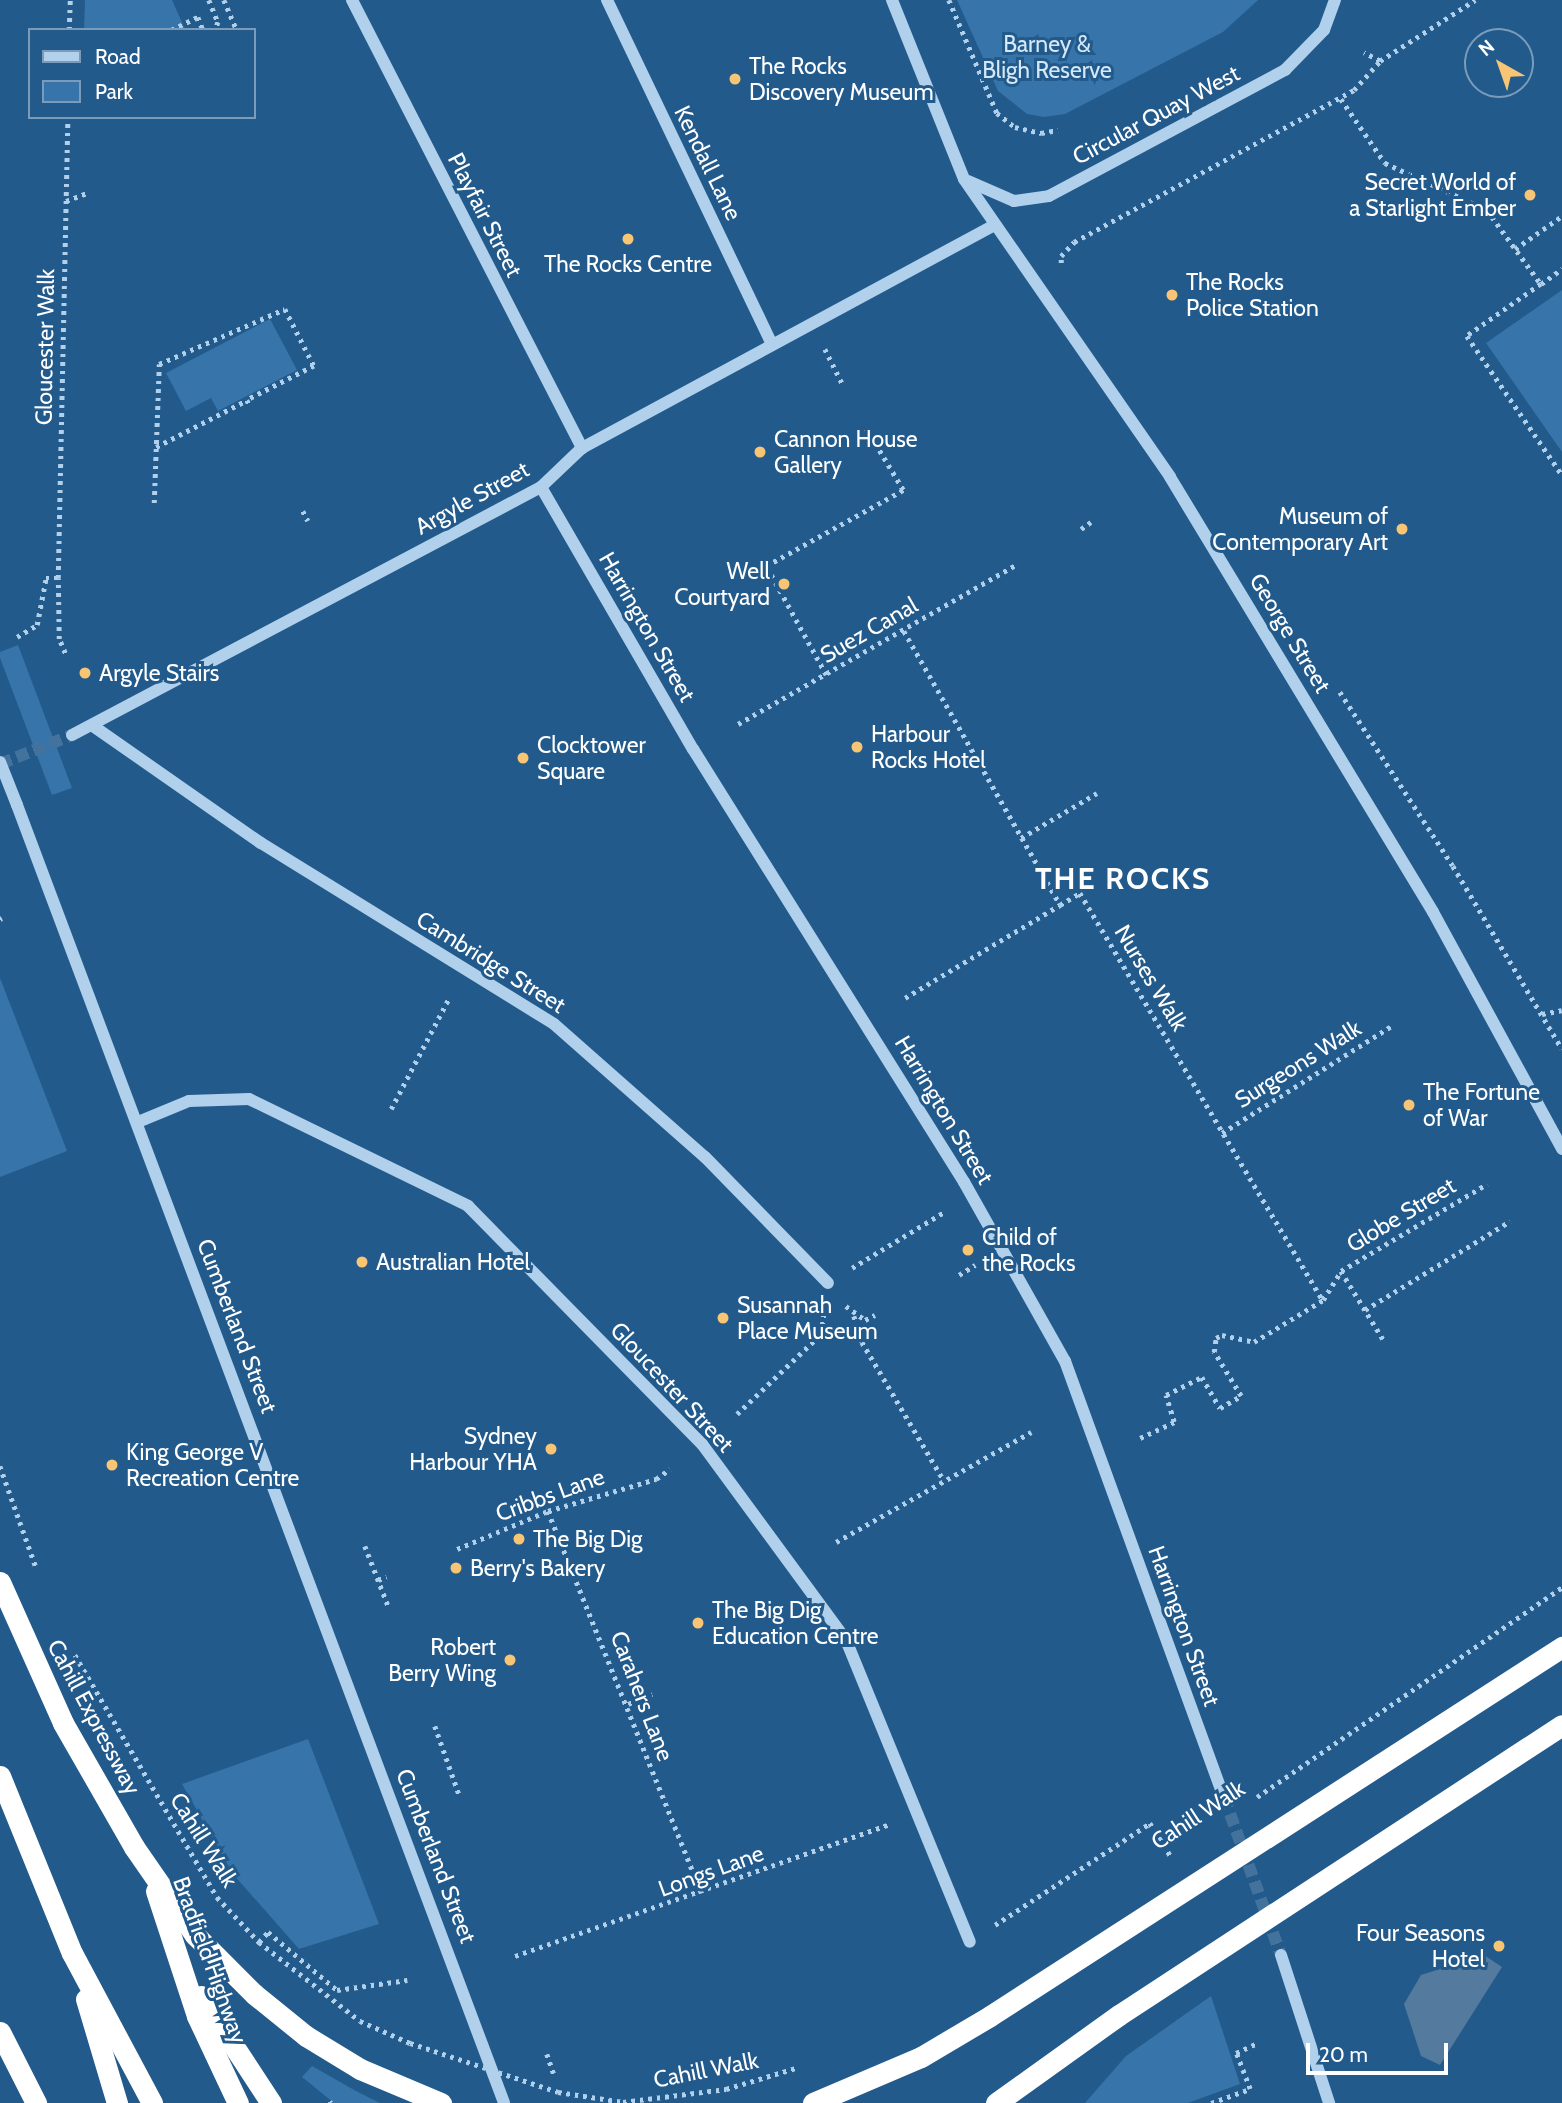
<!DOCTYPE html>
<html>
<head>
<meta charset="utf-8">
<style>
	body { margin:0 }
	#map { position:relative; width:1562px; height:2103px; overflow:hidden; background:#225a8c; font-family:Cabin,sans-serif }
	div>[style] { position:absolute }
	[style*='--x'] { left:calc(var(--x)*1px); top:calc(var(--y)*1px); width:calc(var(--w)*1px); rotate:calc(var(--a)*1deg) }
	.green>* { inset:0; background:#3674a9 }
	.water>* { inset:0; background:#547a9e }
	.minor-tunnel>* { height:12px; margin-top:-6px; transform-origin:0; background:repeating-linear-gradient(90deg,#43739d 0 12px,transparent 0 18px) }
	.path>* { height:4.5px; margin-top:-2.25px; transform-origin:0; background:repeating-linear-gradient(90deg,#b0d0eb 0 3.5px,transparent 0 8.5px) }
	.minor>* { height:12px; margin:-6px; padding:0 6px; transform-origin:6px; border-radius:6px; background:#b0d0eb }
	.highway>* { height:21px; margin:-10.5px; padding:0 10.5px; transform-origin:10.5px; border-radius:10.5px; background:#fff }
	.path-bridge>* { height:4.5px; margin-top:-2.25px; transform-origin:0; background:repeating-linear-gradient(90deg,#b0d0eb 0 3.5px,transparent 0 8.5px) }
	.minor-bridge>* { height:12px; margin:-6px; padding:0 6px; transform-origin:6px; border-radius:6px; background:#b0d0eb }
	.highway-bridge>* { height:21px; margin:-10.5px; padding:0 10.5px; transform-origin:10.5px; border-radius:10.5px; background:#fff }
	.dots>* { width:19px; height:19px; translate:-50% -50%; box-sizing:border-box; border:4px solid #225a8c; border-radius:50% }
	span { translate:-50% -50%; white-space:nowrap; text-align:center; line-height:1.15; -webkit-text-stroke:6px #225a8c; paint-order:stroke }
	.park-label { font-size:23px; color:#d5e8f8 }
	.poi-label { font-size:23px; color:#fff }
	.left { translate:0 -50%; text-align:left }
	.right { translate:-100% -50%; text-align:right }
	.street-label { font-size:23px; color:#fff }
	.district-label { font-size:30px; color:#fff; font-weight:700; letter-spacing:2px }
	.legend { position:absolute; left:28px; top:28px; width:228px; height:91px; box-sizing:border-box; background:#225a8c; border:2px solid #7a9cba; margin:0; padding:9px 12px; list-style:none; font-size:21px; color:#fff }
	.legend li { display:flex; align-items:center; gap:14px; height:35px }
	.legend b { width:35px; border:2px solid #7a9cba }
	.north { position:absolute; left:1464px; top:28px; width:70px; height:70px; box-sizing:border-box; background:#225a8c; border:2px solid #7a9cba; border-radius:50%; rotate:320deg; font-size:19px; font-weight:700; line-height:28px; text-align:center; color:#fff }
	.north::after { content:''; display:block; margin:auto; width:24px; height:32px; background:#f7c573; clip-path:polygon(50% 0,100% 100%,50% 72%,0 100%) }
	.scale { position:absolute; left:1306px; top:2043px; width:142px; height:32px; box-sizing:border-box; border:4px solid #fff; border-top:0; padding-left:9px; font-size:21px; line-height:24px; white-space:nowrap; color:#fff; -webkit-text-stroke:5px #225a8c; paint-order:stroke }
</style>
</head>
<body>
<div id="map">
	<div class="green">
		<div style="clip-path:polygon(85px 0,172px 0,185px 29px,84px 30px)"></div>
		<div style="clip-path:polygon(957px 0,1258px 0,1223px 32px,1065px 114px,1044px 117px,1027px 114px,998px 91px)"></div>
		<div style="clip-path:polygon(1562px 290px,1562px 452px,1486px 343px)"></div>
		<div style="clip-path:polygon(270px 319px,297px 370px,218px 411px,211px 398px,186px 411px,166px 373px)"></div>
		<div style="clip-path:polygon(18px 645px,72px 788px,52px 795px,0 658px,0 652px)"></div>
		<div style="clip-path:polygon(0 978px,67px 1151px,0 1177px)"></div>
		<div style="clip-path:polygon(308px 1739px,379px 1924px,299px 1949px,233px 1874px,182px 1784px)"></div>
		<div style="clip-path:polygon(1211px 1996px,1240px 2084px,1188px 2103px,1085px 2103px,1126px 2056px)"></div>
		<div style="clip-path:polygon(312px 2066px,356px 2091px,380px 2103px,334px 2103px,302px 2077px)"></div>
	</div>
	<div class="water">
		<div style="clip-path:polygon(1484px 1955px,1502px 1967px,1440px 2065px,1421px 2056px,1404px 2004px,1421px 1975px)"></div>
	</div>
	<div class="minor-tunnel">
		<div style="--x:0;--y:764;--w:78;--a:-21.9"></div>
		<div style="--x:1224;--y:1797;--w:168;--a:70.2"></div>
	</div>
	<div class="path">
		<div style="--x:209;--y:0;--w:24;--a:68"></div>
		<div style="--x:218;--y:22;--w:8;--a:104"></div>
		<div style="--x:224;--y:0;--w:33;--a:67"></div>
		<div style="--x:949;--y:0;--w:123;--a:67"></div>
		<div style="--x:997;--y:113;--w:23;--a:38"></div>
		<div style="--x:1015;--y:127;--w:27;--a:13"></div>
		<div style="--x:1041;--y:133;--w:17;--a:-10"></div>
		<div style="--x:69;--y:30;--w:30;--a:-88"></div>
		<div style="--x:171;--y:30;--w:30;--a:-26"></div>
		<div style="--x:198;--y:17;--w:14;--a:69"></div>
		<div style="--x:1380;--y:61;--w:113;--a:-32.7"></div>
		<div style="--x:1341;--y:99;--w:78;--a:55.5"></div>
		<div style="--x:1385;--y:163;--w:112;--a:24.7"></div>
		<div style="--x:1487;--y:210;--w:92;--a:53.9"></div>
		<div style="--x:1541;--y:284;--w:90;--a:144.9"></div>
		<div style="--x:1467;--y:336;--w:168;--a:55.6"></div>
		<div style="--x:66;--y:201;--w:22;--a:-21"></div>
		<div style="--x:1515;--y:249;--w:57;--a:-35.1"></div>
		<div style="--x:1061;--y:263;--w:7;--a:-90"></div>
		<div style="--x:1061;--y:256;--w:19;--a:-47"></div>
		<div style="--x:1074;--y:242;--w:319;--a:-28.5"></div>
		<div style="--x:1354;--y:90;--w:39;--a:-48"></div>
		<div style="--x:1380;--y:61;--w:18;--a:-153"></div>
		<div style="--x:1541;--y:284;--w:26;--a:-36"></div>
		<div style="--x:825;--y:349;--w:42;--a:63.4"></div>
		<div style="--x:156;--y:447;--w:102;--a:-27.3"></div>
		<div style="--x:154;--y:503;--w:139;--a:-87.9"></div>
		<div style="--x:159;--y:364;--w:137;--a:-23.6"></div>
		<div style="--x:285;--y:309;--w:64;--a:63"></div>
		<div style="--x:314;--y:366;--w:75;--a:153.1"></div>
		<div style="--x:247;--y:400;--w:7;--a:63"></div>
		<div style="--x:303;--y:511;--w:11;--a:63"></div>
		<div style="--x:1081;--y:529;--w:12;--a:-35"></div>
		<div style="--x:904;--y:631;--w:315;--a:60.3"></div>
		<div style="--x:1060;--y:905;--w:23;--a:-31"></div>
		<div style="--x:1080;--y:893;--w:474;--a:59.2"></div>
		<div style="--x:17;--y:637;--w:23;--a:-31"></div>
		<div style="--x:37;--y:625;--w:48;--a:-79.2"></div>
		<div style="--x:46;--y:578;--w:12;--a:0"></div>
		<div style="--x:65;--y:653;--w:15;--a:-113"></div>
		<div style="--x:59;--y:639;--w:61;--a:-90.9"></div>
		<div style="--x:58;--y:578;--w:461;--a:-88.8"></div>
		<div style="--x:826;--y:675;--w:124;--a:-118.8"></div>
		<div style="--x:766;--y:566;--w:157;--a:-29"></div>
		<div style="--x:903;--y:490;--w:76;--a:-121"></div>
		<div style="--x:1340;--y:692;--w:207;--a:57"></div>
		<div style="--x:1453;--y:866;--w:213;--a:59.2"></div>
		<div style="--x:738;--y:724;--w:322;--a:-29.8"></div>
		<div style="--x:1021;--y:838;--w:88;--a:-30.6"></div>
		<div style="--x:0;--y:919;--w:2;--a:-27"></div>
		<div style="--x:905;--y:998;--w:181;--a:-31"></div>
		<div style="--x:1542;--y:1014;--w:20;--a:-11"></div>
		<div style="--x:391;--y:1109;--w:127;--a:-62.4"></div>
		<div style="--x:1222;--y:1133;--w:202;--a:-32.3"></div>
		<div style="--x:852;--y:1268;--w:108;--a:-31.3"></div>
		<div style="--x:1341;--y:1271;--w:80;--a:58.3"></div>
		<div style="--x:959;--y:1275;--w:19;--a:-32"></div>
		<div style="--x:846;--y:1306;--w:24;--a:36"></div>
		<div style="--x:865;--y:1320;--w:11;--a:-27"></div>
		<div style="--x:1365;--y:1310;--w:170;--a:-31.5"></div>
		<div style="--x:854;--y:1316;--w:27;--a:73"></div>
		<div style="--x:862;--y:1342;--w:159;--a:59.4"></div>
		<div style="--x:737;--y:1414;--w:116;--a:-43.6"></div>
		<div style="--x:821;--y:1334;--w:23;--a:-83"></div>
		<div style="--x:1140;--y:1438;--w:38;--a:-25"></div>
		<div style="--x:1174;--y:1422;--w:28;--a:-107"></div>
		<div style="--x:1166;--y:1395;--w:40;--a:-26.6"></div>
		<div style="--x:1202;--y:1377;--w:36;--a:60"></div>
		<div style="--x:1220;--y:1408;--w:24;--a:-30"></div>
		<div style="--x:1241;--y:1396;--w:52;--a:-121.5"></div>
		<div style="--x:1214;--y:1352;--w:14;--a:-82"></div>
		<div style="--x:1216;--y:1338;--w:7;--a:-27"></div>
		<div style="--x:1222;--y:1335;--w:33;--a:12"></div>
		<div style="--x:1254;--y:1342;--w:81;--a:-31.3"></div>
		<div style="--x:1323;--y:1300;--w:34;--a:-58"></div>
		<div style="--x:1341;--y:1271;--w:170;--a:-30.8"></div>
		<div style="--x:0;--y:1466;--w:107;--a:70.4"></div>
		<div style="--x:548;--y:1511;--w:413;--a:68.1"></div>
		<div style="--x:836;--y:1542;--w:224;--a:-29.4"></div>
		<div style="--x:365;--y:1546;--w:66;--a:68.8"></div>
		<div style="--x:457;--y:1549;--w:99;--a:-22.7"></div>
		<div style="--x:548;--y:1511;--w:113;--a:-16.5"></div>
		<div style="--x:656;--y:1479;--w:17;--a:-36"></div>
		<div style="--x:378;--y:1580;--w:9;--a:-18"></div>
		<div style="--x:75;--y:1655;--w:281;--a:59.6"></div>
		<div style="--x:217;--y:1897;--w:62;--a:47"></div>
		<div style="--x:259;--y:1942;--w:128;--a:38"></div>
		<div style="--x:360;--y:2021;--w:55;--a:23.7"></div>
		<div style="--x:628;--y:1704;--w:26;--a:-23"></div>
		<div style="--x:435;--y:1726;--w:72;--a:70.6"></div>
		<div style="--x:995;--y:1925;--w:186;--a:-33.3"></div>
		<div style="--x:1150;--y:1823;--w:38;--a:58"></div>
		<div style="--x:259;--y:1942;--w:13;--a:-48"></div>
		<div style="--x:268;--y:1932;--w:90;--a:40"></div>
		<div style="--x:337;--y:1990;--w:71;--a:-8.1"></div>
		<div style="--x:515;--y:1956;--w:398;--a:-19.4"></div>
		<div style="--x:547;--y:2054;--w:24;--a:71"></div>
		<div style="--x:330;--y:2101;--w:2;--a:63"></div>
		<div style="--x:1211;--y:2103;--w:41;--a:-19.7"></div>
		<div style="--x:1250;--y:2089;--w:39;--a:-111"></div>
		<div style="--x:1236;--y:2053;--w:23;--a:-25"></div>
	</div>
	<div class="minor">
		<div style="--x:352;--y:0;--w:504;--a:62.82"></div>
		<div style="--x:607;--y:0;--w:382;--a:64.4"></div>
		<div style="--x:892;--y:0;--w:193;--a:68.1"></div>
		<div style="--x:964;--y:179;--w:362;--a:55.3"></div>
		<div style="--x:1170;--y:477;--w:508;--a:58.84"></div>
		<div style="--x:1433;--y:912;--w:270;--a:61.4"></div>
		<div style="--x:968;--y:181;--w:50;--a:23.5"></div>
		<div style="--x:1014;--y:201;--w:35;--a:-8"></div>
		<div style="--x:1049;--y:196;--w:268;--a:-28.1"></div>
		<div style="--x:1285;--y:70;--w:56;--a:-45.7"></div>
		<div style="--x:1324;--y:30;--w:32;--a:-70"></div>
		<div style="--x:541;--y:487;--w:303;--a:59.9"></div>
		<div style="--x:693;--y:749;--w:511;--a:57.96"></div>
		<div style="--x:964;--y:1182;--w:206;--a:60.6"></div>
		<div style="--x:1065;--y:1361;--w:464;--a:70"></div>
		<div style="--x:93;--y:726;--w:205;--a:34.9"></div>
		<div style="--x:261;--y:843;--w:344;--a:31.7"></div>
		<div style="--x:554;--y:1024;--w:201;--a:41.4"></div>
		<div style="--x:705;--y:1157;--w:176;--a:45.7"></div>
		<div style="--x:72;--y:735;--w:531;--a:-27.87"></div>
		<div style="--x:541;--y:487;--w:57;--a:-43.6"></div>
		<div style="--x:582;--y:448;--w:468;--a:-28.4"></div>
		<div style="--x:17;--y:805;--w:1386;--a:69.43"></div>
		<div style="--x:138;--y:1122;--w:55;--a:-22.4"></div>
		<div style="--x:189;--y:1101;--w:60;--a:-1.9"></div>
		<div style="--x:249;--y:1099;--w:244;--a:26"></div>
		<div style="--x:468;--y:1206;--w:334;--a:45.5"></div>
		<div style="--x:702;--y:1444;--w:243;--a:53.7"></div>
		<div style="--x:846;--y:1640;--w:326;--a:67.7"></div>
		<div style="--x:1281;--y:1955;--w:156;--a:72"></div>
	</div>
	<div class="highway">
		<div style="--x:0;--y:1582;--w:154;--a:65.9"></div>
		<div style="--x:63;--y:1723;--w:143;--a:60.2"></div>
		<div style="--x:134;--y:1847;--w:107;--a:55.3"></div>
		<div style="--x:195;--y:1935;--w:83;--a:45"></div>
		<div style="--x:254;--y:1994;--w:67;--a:38.9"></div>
		<div style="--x:306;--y:2036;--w:63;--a:31.4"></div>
		<div style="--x:360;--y:2069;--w:88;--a:22.8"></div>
		<div style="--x:0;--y:1776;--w:191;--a:67.9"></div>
		<div style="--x:72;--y:1953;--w:170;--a:61.9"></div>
		<div style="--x:156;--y:1891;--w:132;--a:71.8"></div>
		<div style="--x:197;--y:2016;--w:96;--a:64.8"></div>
		<div style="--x:201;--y:1996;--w:128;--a:56.8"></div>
		<div style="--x:86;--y:1999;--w:109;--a:73.4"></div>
		<div style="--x:0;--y:2032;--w:80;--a:63.1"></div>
	</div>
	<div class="path-bridge">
		<div style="--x:1257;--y:1797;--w:370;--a:-34.5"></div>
		<div style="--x:410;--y:2043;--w:156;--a:18.3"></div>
		<div style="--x:558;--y:2092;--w:66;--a:8.7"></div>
		<div style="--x:623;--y:2102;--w:104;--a:-7.2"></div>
		<div style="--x:726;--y:2089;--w:76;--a:-16.8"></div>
	</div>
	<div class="minor-bridge">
		<div style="--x:0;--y:762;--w:46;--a:68.4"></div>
	</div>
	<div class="highway-bridge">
		<div style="--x:813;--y:2103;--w:117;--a:-23.1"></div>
		<div style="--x:921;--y:2057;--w:80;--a:-30.7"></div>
		<div style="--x:990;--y:2016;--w:681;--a:-32.83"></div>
		<div style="--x:996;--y:2103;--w:151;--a:-35.6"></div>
		<div style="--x:1119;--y:2015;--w:529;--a:-33.21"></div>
	</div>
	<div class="dots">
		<div style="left:735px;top:79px;background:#f7c573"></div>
		<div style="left:1530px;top:195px;background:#f7c573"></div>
		<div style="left:628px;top:239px;background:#f7c573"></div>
		<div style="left:1172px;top:295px;background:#f7c573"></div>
		<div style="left:760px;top:452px;background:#f7c573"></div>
		<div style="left:1402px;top:529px;background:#f7c573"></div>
		<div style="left:784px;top:584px;background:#f7c573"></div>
		<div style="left:85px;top:673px;background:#f7c573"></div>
		<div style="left:857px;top:747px;background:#f7c573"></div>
		<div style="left:523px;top:758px;background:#f7c573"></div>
		<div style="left:1409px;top:1105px;background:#f7c573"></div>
		<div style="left:968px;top:1250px;background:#f7c573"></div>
		<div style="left:362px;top:1262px;background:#f7c573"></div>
		<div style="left:723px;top:1318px;background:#f7c573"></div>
		<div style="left:551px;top:1449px;background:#f7c573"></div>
		<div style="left:112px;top:1465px;background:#f7c573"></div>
		<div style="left:519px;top:1539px;background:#f7c573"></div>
		<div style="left:456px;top:1568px;background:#f7c573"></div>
		<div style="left:698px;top:1623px;background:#f7c573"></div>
		<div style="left:510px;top:1660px;background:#f7c573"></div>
		<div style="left:1499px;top:1946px;background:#f7c573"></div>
	</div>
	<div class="park-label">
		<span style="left:1047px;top:57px">Barney &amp;<br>Bligh Reserve</span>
	</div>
	<div class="poi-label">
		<span class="left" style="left:749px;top:79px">The Rocks<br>Discovery Museum</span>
		<span class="right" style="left:1516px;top:195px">Secret World of<br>a Starlight Ember</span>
		<span style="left:628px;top:264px">The Rocks Centre</span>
		<span class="left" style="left:1186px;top:295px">The Rocks<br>Police Station</span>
		<span class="left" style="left:774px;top:452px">Cannon House<br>Gallery</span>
		<span class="right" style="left:1388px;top:529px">Museum of<br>Contemporary Art</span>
		<span class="right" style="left:770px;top:584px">Well<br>Courtyard</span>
		<span class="left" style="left:99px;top:673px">Argyle Stairs</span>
		<span class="left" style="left:871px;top:747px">Harbour<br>Rocks Hotel</span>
		<span class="left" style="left:537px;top:758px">Clocktower<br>Square</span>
		<span class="left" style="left:1423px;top:1105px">The Fortune<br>of War</span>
		<span class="left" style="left:982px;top:1250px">Child of<br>the Rocks</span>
		<span class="left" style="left:376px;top:1262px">Australian Hotel</span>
		<span class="left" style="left:737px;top:1318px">Susannah<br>Place Museum</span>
		<span class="right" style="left:537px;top:1449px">Sydney<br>Harbour YHA</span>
		<span class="left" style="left:126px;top:1465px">King George V<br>Recreation Centre</span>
		<span class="left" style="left:533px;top:1539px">The Big Dig</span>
		<span class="left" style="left:470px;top:1568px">Berry's Bakery</span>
		<span class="left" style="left:712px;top:1623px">The Big Dig<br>Education Centre</span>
		<span class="right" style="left:496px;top:1660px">Robert<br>Berry Wing</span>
		<span class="right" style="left:1485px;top:1946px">Four Seasons<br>Hotel</span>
	</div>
	<div class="street-label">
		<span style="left:1156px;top:115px;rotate:-28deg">Circular Quay West</span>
		<span style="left:708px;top:163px;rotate:64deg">Kendall Lane</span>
		<span style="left:485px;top:215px;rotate:63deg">Playfair Street</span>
		<span style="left:45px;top:347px;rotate:-89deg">Gloucester Walk</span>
		<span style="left:472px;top:498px;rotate:-29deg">Argyle Street</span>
		<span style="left:647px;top:627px;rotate:60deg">Harrington Street</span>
		<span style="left:869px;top:630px;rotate:-30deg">Suez Canal</span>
		<span style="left:1290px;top:633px;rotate:59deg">George Street</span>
		<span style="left:491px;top:962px;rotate:32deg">Cambridge Street</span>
		<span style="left:1151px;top:978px;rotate:59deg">Nurses Walk</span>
		<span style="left:1298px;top:1064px;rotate:-32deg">Surgeons Walk</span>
		<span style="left:944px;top:1110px;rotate:59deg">Harrington Street</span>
		<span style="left:1401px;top:1215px;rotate:-31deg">Globe Street</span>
		<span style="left:237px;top:1326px;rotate:69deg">Cumberland Street</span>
		<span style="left:672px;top:1387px;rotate:47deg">Gloucester Street</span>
		<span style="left:550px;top:1495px;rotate:-20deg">Cribbs Lane</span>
		<span style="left:1184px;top:1626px;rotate:70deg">Harrington Street</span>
		<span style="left:642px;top:1696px;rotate:69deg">Carahers Lane</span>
		<span style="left:94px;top:1717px;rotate:62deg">Cahill Expressway</span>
		<span style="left:1198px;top:1815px;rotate:-33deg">Cahill Walk</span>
		<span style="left:204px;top:1840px;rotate:58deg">Cahill Walk</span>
		<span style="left:436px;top:1856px;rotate:69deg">Cumberland Street</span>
		<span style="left:711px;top:1871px;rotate:-20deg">Longs Lane</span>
		<span style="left:210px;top:1960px;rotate:70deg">Bradfield Highway</span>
		<span style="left:706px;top:2070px;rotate:-11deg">Cahill Walk</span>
	</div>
	<div class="district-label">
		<span style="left:1123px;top:879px">THE ROCKS</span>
	</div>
	<ul class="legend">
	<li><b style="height:9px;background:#b0d0eb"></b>Road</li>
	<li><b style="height:19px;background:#3674a9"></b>Park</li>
	</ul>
	<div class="north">N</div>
	<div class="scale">20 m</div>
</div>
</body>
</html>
